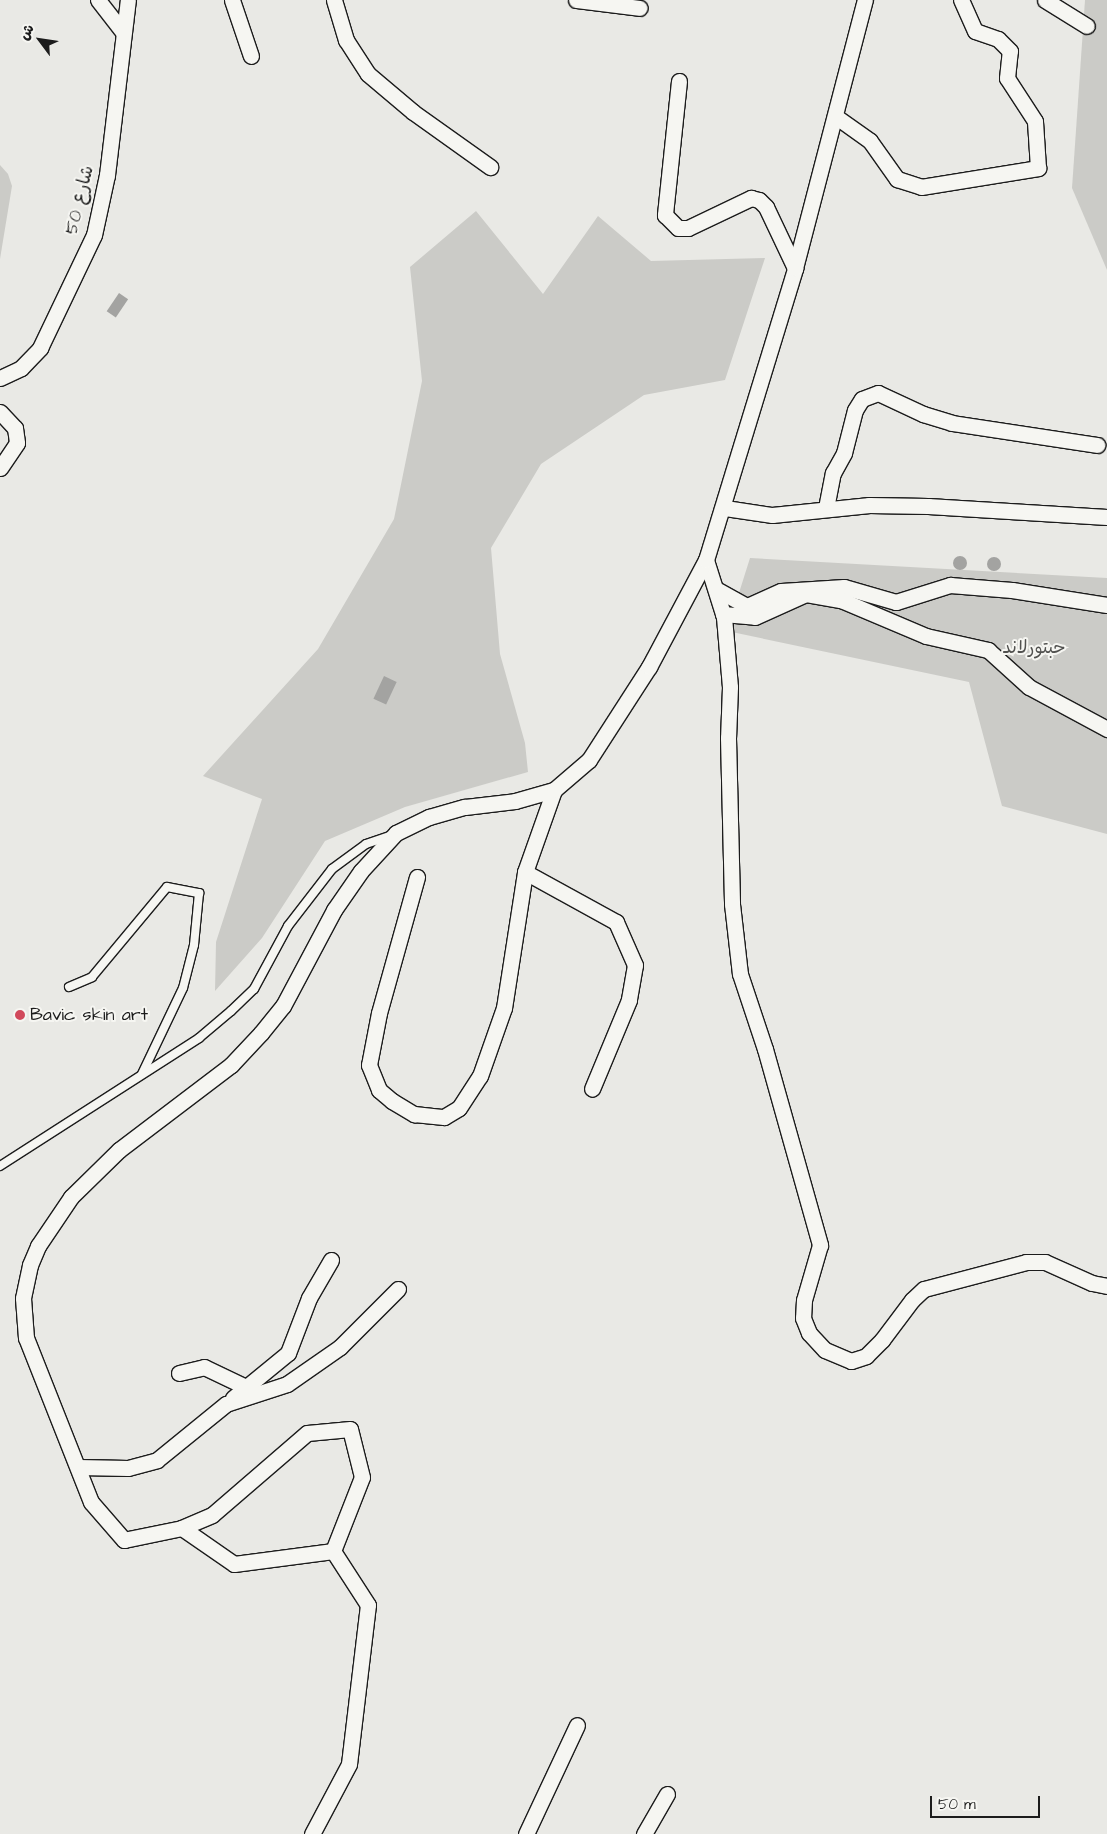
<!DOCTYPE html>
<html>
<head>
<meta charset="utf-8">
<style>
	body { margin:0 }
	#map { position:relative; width:1107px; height:1834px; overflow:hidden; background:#e9e9e5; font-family:"Architects Daughter","Playpen Sans Arabic",sans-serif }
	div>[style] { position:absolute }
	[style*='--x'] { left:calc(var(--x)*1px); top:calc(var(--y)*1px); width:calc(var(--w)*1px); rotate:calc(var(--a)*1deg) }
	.green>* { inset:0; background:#cbcbc7 }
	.water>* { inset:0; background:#a3a3a1; transform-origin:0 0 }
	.round { border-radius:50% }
	.roads { filter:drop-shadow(1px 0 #1c1c1c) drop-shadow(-1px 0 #1c1c1c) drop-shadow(0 1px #1c1c1c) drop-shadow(0 -1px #1c1c1c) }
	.service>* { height:8px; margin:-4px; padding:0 4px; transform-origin:4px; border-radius:4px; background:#f6f6f2 }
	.minor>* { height:15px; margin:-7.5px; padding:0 7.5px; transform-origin:7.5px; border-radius:7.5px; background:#f6f6f2 }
	.dots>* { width:14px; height:14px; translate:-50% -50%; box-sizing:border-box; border:2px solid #f6f6f2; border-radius:50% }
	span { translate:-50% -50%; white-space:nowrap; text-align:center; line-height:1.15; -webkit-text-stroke:4px #f6f6f2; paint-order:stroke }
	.street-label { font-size:18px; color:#1c1c1c }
	.park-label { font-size:18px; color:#51514f }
	.poi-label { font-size:18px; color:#1c1c1c }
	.left { translate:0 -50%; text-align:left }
	.north { position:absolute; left:15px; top:15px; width:50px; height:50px; -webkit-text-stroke:4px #f6f6f2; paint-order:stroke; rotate:301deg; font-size:14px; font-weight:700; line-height:20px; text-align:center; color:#1c1c1c }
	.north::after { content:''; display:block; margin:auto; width:18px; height:22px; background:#1c1c1c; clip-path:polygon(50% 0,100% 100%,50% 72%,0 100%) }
	.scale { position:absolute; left:930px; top:1796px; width:110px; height:22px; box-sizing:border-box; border:2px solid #1c1c1c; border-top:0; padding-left:6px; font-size:15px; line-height:18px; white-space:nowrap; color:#1c1c1c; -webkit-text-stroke:4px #f6f6f2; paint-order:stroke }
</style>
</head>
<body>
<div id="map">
	<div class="green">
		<div style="clip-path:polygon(1085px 0,1107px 0,1107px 270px,1072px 188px)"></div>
		<div style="clip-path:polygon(0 165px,8px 174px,12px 186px,0 259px)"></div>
		<div style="clip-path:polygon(476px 211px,543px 294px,598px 216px,651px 261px,765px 258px,725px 380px,644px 395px,541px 464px,491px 548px,500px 654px,525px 743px,528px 772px,405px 807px,325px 841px,262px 938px,215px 991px,216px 942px,262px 799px,203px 776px,318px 649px,394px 519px,422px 381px,410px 267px)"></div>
		<div style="clip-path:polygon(750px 558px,1107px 578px,1107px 834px,1002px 806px,969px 682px,727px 631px)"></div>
	</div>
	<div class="water">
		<div style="left:119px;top:293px;width:11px;height:22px;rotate:34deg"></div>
		<div class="round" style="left:953px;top:556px;width:14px;height:14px"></div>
		<div class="round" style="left:987px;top:557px;width:14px;height:14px"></div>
		<div style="left:384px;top:676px;width:14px;height:25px;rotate:25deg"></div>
	</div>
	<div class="roads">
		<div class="service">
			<div style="--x:69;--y:987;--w:25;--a:-23"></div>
			<div style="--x:92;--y:977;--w:117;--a:-50.2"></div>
			<div style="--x:167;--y:887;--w:33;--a:11"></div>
			<div style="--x:199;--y:893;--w:52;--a:95.5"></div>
			<div style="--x:194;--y:945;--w:44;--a:104.3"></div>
			<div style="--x:183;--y:988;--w:95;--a:115.5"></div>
			<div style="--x:0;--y:1166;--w:237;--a:-32.7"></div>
			<div style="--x:199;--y:1038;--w:42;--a:-40.2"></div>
			<div style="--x:231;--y:1011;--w:32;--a:-44"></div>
			<div style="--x:254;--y:989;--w:72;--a:-61.6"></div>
			<div style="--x:288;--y:926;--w:72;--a:-52.3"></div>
			<div style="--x:332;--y:869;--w:42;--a:-36.3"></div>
			<div style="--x:366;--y:844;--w:24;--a:-19"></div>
		</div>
		<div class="minor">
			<div style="--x:98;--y:0;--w:41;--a:52"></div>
			<div style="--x:232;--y:0;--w:59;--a:71.3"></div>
			<div style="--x:334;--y:0;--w:42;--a:73.3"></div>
			<div style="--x:346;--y:40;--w:40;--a:57.1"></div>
			<div style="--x:368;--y:74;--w:59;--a:40.2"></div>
			<div style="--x:413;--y:112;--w:95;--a:35.5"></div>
			<div style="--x:576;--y:0;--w:64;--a:7.1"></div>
			<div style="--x:1045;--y:0;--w:49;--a:31.8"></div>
			<div style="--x:679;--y:81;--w:135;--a:96"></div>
			<div style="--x:665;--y:215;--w:18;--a:45"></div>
			<div style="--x:678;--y:228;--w:10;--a:0"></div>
			<div style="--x:688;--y:228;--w:70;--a:-25.5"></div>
			<div style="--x:751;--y:198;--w:8;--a:14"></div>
			<div style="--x:759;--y:200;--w:10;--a:45"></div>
			<div style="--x:766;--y:207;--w:68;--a:64.6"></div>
			<div style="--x:835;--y:116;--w:43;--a:35.5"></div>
			<div style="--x:870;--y:141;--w:47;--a:54.6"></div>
			<div style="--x:897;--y:179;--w:25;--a:18"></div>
			<div style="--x:921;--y:187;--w:119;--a:-9.2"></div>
			<div style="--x:1038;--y:168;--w:47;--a:-93.7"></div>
			<div style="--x:1035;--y:121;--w:51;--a:-123.1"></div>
			<div style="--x:1007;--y:78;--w:27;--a:-84"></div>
			<div style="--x:1010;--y:51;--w:17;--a:-135"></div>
			<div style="--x:998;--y:39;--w:24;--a:-161"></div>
			<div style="--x:975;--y:31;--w:34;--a:-114"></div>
			<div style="--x:0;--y:378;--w:23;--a:-25"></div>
			<div style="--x:21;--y:368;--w:28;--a:-46"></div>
			<div style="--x:40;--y:348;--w:125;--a:-64.5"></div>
			<div style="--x:94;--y:235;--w:61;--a:-77.8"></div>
			<div style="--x:107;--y:175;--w:176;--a:-83.2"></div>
			<div style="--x:0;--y:412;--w:22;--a:47"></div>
			<div style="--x:15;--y:428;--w:15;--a:82"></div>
			<div style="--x:17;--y:443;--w:30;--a:124"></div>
			<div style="--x:725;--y:508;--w:48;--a:8.5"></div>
			<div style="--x:772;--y:515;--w:98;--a:-5.9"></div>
			<div style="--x:869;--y:505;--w:59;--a:1"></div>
			<div style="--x:928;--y:506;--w:179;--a:3.5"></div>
			<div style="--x:826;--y:508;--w:36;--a:-79"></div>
			<div style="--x:833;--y:473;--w:23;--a:-61"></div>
			<div style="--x:844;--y:453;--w:44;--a:-75.7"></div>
			<div style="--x:855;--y:410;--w:13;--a:-58"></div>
			<div style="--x:862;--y:399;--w:17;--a:-21"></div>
			<div style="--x:878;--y:393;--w:50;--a:25"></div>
			<div style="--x:923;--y:414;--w:30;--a:17"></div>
			<div style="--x:952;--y:423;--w:147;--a:8.6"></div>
			<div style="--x:706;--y:560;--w:60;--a:72.5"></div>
			<div style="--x:724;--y:617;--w:70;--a:85.1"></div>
			<div style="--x:730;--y:687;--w:51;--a:92.2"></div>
			<div style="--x:728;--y:738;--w:166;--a:88.6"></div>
			<div style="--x:732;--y:904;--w:70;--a:83.5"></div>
			<div style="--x:740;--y:974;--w:79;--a:71.6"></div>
			<div style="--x:765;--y:1049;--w:204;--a:74.3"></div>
			<div style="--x:820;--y:1245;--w:57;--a:106.2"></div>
			<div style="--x:804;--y:1300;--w:18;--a:93"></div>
			<div style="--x:803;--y:1318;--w:16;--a:68"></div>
			<div style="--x:809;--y:1333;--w:23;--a:47"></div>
			<div style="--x:825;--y:1350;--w:28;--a:23"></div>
			<div style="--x:851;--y:1361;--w:16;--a:-18"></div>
			<div style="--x:866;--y:1356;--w:23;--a:-45"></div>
			<div style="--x:882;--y:1340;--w:50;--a:-53.1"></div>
			<div style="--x:912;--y:1300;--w:16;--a:-43"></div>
			<div style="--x:924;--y:1289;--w:106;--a:-14.8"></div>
			<div style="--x:1026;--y:1262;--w:19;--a:0"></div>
			<div style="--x:1045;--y:1262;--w:51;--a:24.1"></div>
			<div style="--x:1092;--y:1283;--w:15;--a:11"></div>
			<div style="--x:716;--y:589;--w:35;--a:29"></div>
			<div style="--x:747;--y:606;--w:37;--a:-24"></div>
			<div style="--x:781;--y:591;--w:63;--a:-3.6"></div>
			<div style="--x:844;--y:587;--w:54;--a:16.1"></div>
			<div style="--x:896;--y:602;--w:57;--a:-17.5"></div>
			<div style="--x:950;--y:585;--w:62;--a:4.6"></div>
			<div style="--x:1012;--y:590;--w:96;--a:9"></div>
			<div style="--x:723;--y:614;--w:32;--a:5"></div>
			<div style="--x:755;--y:617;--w:56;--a:-24.3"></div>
			<div style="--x:806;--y:594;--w:36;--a:10"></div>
			<div style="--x:841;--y:600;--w:92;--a:23"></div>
			<div style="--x:926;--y:636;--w:64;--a:12.7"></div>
			<div style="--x:988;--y:650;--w:55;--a:42.1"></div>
			<div style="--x:1029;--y:687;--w:89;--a:28.3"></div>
			<div style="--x:525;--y:872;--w:104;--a:28.8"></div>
			<div style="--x:616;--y:922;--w:47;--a:66.2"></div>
			<div style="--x:635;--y:965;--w:36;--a:100"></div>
			<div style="--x:629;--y:1000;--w:96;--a:112.6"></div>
			<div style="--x:417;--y:877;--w:141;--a:105.6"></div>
			<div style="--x:379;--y:1013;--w:53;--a:100.9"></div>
			<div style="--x:369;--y:1065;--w:27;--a:68"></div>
			<div style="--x:379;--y:1090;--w:17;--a:40"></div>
			<div style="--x:392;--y:1101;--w:26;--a:31"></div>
			<div style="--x:414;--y:1114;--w:30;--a:6"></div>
			<div style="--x:444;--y:1117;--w:17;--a:-31"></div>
			<div style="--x:459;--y:1108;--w:38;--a:-57"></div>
			<div style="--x:480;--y:1076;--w:72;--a:-70.6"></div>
			<div style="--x:504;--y:1008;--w:138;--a:-81.2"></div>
			<div style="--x:525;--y:872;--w:87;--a:-70.5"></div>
			<div style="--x:179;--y:1373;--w:26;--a:-13"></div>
			<div style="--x:204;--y:1367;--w:47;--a:25.5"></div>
			<div style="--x:233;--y:1398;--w:71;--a:-39.3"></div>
			<div style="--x:288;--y:1353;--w:59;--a:-69.1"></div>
			<div style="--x:309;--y:1298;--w:44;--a:-59.9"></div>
			<div style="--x:78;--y:1467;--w:50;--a:1.1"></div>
			<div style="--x:128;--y:1468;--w:30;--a:-15"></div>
			<div style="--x:157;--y:1460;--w:89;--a:-39.1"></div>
			<div style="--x:226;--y:1404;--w:64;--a:-18.2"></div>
			<div style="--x:287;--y:1384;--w:65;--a:-34.9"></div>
			<div style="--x:340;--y:1347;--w:82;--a:-45"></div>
			<div style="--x:182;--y:1528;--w:63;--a:34.7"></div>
			<div style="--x:234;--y:1564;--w:100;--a:-7.5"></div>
			<div style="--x:333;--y:1551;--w:79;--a:-68.6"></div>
			<div style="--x:362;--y:1477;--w:49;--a:-104"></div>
			<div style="--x:350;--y:1429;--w:43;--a:174.7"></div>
			<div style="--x:307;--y:1433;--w:125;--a:139.2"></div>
			<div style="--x:212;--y:1515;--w:33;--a:157"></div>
			<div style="--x:182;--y:1528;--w:59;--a:168.3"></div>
			<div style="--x:124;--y:1540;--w:50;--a:-131"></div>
			<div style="--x:91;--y:1502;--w:176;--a:-111.6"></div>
			<div style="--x:26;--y:1338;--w:40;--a:-94.3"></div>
			<div style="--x:23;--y:1298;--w:34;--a:-78"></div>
			<div style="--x:30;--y:1265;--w:21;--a:-67"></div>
			<div style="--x:38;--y:1246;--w:59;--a:-56"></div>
			<div style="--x:71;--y:1197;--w:67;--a:-44.4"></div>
			<div style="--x:119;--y:1150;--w:141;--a:-37.2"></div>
			<div style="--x:231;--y:1065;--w:44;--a:-46.8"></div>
			<div style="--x:261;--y:1033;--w:35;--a:-51"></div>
			<div style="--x:283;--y:1006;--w:109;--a:-62"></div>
			<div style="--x:334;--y:910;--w:47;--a:-55.3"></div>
			<div style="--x:361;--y:871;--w:52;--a:-47.4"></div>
			<div style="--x:396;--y:833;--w:37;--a:-26"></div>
			<div style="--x:429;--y:817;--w:37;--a:-16"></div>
			<div style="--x:465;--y:807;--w:50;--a:-6.8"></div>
			<div style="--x:515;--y:801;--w:41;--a:-15.8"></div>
			<div style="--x:554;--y:790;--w:46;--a:-40.6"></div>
			<div style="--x:589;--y:760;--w:111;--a:-57.2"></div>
			<div style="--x:649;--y:667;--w:121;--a:-62"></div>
			<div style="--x:706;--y:560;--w:305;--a:-73"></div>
			<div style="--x:795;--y:268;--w:277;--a:-75.4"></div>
			<div style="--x:312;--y:1834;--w:79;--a:-62.1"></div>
			<div style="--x:349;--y:1764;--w:160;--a:-83.2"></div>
			<div style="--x:368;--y:1605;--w:64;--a:-122.9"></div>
			<div style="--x:526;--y:1834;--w:120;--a:-64.9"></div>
			<div style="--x:644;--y:1834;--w:46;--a:-60.1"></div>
		</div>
	</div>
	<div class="dots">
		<div style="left:20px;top:1015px;background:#d1495b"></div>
	</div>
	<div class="street-label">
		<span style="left:80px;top:200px;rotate:-76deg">شارع 50</span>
	</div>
	<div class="park-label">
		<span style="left:1034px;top:648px">حبتورلاند</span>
	</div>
	<div class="poi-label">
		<span class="left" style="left:30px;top:1015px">Bavic skin art</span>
	</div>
	<div class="north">ش</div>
	<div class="scale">50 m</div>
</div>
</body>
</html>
